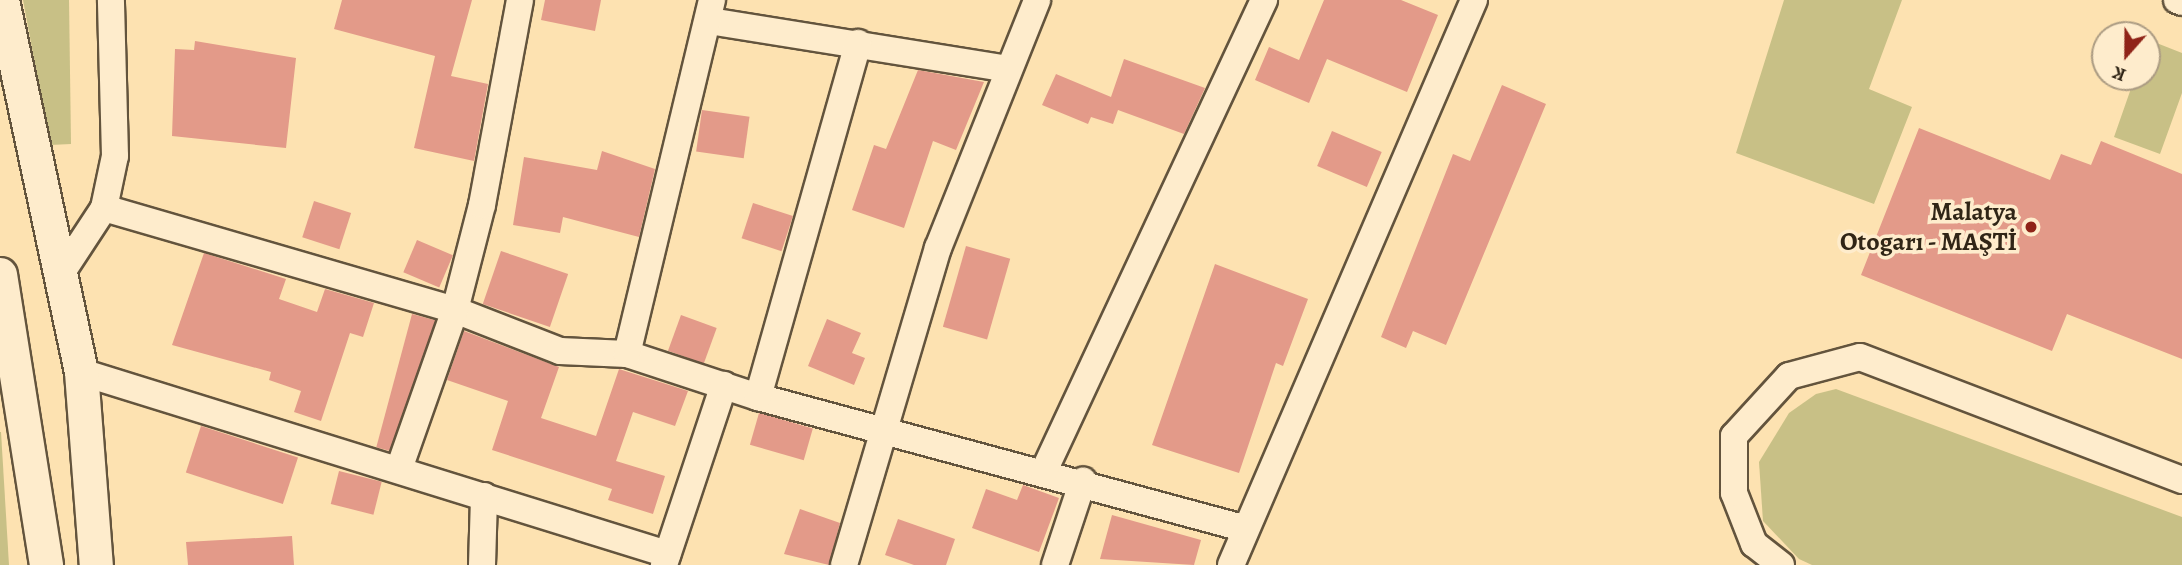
<!DOCTYPE html>
<html>
<head>
<meta charset="utf-8">
<style>
	body { margin:0 }
	#map { position:relative; width:2182px; height:565px; overflow:hidden; background:#fde2b1; font-family:Alegreya,serif }
	div>[style] { position:absolute }
	[style*='--x'] { left:calc(var(--x)*1px); top:calc(var(--y)*1px); width:calc(var(--w)*1px); rotate:calc(var(--a)*1deg) }
	.green>* { inset:0; background:#c8c086 }
	.building>* { inset:0; background:#e39a89; transform-origin:0 0 }
	.roads { filter:drop-shadow(2px 0 #63543d) drop-shadow(-2px 0 #63543d) drop-shadow(0 2px #63543d) drop-shadow(0 -2px #63543d) }
	.minor>* { height:26px; margin:-13px; padding:0 13px; transform-origin:13px; border-radius:13px; background:#feeccc }
	.tertiary>* { height:33px; margin:-16.5px; padding:0 16.5px; transform-origin:16.5px; border-radius:16.5px; background:#feeccc }
	.dots>* { width:19px; height:19px; translate:-50% -50%; box-sizing:border-box; border:4px solid #feeccc; border-radius:50% }
	span { translate:-50% -50%; white-space:nowrap; text-align:center; line-height:1.15; -webkit-text-stroke:7px #feeccc; paint-order:stroke }
	.poi-label { font-size:26px; color:#302516; font-weight:700 }
	.right { translate:-100% -50%; text-align:right }
	.north { position:absolute; left:2091px; top:21px; width:70px; height:70px; box-sizing:border-box; background:#feeccc; border:2px solid #ac9c83; border-radius:50%; rotate:201deg; font-size:19px; font-weight:700; line-height:28px; text-align:center; color:#302516 }
	.north::after { content:''; display:block; margin:auto; width:24px; height:32px; background:#8f2418; clip-path:polygon(50% 0,100% 100%,50% 72%,0 100%) }
</style>
</head>
<body>
<div id="map">
	<div class="green">
		<div style="clip-path:polygon(23px 0,69px 0,71px 144px,50px 145px)"></div>
		<div style="clip-path:polygon(1784px 0,1902px 0,1869px 89px,1912px 107px,1874px 204px,1736px 153px)"></div>
		<div style="clip-path:polygon(2149px 40px,2182px 53px,2182px 93px,2160px 154px,2114px 137px,2135px 77px,2147px 77px)"></div>
		<div style="clip-path:polygon(1836px 389px,2182px 517px,2182px 565px,1812px 565px,1799px 559px,1763px 521px,1759px 462px,1789px 413px,1816px 394px)"></div>
		<div style="clip-path:polygon(0 432px,1px 432px,9px 565px,0 565px)"></div>
	</div>
	<div class="building">
		<div style="clip-path:polygon(342px 0,472px 0,451px 76px,488px 84px,474px 161px,414px 148px,435px 56px,334px 29px)"></div>
		<div style="clip-path:polygon(545px 0,601px 0,595px 31px,541px 20px)"></div>
		<div style="clip-path:polygon(1324px 0,1401px 0,1438px 15px,1407px 92px,1327px 59px,1309px 103px,1255px 80px,1269px 47px,1299px 60px)"></div>
		<div style="clip-path:polygon(195px 41px,296px 58px,286px 148px,172px 136px,175px 49px,194px 50px)"></div>
		<div style="clip-path:polygon(1124px 59px,1205px 88px,1184px 134px,1118px 110px,1113px 124px,1091px 117px,1088px 124px,1042px 105px,1056px 74px,1111px 97px)"></div>
		<div style="clip-path:polygon(918px 70px,984px 82px,956px 150px,933px 141px,904px 228px,852px 210px,874px 145px,886px 149px)"></div>
		<div style="clip-path:polygon(1502px 85px,1546px 104px,1446px 345px,1413px 331px,1406px 348px,1381px 337px,1453px 154px,1470px 161px)"></div>
		<div style="left:702px;top:110px;width:48px;height:42px;rotate:8deg"></div>
		<div style="clip-path:polygon(1919px 128px,2050px 180px,2061px 154px,2091px 165px,2101px 141px,2182px 174px,2182px 359px,2067px 314px,2052px 351px,1861px 275px)"></div>
		<div style="left:1332px;top:131px;width:54px;height:38px;rotate:23deg"></div>
		<div style="clip-path:polygon(602px 151px,655px 169px,639px 237px,563px 217px,560px 233px,513px 225px,524px 157px,597px 170px)"></div>
		<div style="left:314px;top:201px;width:39px;height:38px;rotate:18deg"></div>
		<div style="left:753px;top:203px;width:42px;height:37px;rotate:18deg"></div>
		<div style="left:417px;top:240px;width:39px;height:35px;rotate:23deg"></div>
		<div style="left:966px;top:246px;width:46px;height:84px;rotate:16deg"></div>
		<div style="left:501px;top:251px;width:71px;height:56px;rotate:19deg"></div>
		<div style="clip-path:polygon(204px 253px,286px 279px,279px 299px,317px 312px,325px 289px,374px 303px,363px 337px,350px 333px,321px 421px,294px 412px,301px 391px,269px 380px,271px 372px,172px 345px)"></div>
		<div style="clip-path:polygon(1215px 264px,1308px 299px,1283px 366px,1276px 363px,1239px 473px,1152px 445px)"></div>
		<div style="left:412px;top:314px;width:24px;height:138px;rotate:15deg"></div>
		<div style="left:681px;top:315px;width:38px;height:38px;rotate:20deg"></div>
		<div style="clip-path:polygon(827px 319px,861px 333px,852px 353px,865px 358px,854px 385px,808px 366px)"></div>
		<div style="clip-path:polygon(464px 331px,559px 367px,541px 418px,596px 436px,619px 369px,688px 391px,675px 426px,633px 412px,616px 461px,665px 476px,653px 514px,608px 500px,612px 489px,492px 450px,508px 401px,447px 380px)"></div>
		<div style="left:759px;top:413px;width:56px;height:33px;rotate:16deg"></div>
		<div style="left:201px;top:426px;width:102px;height:49px;rotate:18deg"></div>
		<div style="left:339px;top:471px;width:44px;height:34px;rotate:14deg"></div>
		<div style="clip-path:polygon(1023px 485px,1059px 498px,1039px 552px,972px 528px,986px 489px,1017px 500px)"></div>
		<div style="clip-path:polygon(800px 509px,840px 523px,829px 565px,784px 554px)"></div>
		<div style="clip-path:polygon(1112px 515px,1201px 540px,1194px 565px,1100px 559px)"></div>
		<div style="clip-path:polygon(898px 519px,955px 539px,946px 565px,914px 565px,885px 555px)"></div>
		<div style="clip-path:polygon(292px 536px,294px 565px,188px 565px,186px 542px)"></div>
	</div>
	<div class="roads">
		<div class="minor">
			<div style="--x:2177;--y:0;--w:5;--a:22"></div>
			<div style="--x:709;--y:21;--w:303;--a:9.1"></div>
			<div style="--x:104;--y:208;--w:366;--a:16.2"></div>
			<div style="--x:455;--y:310;--w:113;--a:21.3"></div>
			<div style="--x:560;--y:351;--w:67;--a:2.6"></div>
			<div style="--x:627;--y:354;--w:138;--a:18.2"></div>
			<div style="--x:758;--y:397;--w:502;--a:15.12"></div>
			<div style="--x:62;--y:272;--w:77;--a:-56.7"></div>
			<div style="--x:104;--y:208;--w:53;--a:-78.1"></div>
			<div style="--x:115;--y:156;--w:156;--a:-91.5"></div>
			<div style="--x:627;--y:354;--w:364;--a:-76.5"></div>
			<div style="--x:81;--y:372;--w:614;--a:17.25"></div>
			<div style="--x:758;--y:397;--w:368;--a:-74.2"></div>
			<div style="--x:399;--y:469;--w:169;--a:-70.6"></div>
			<div style="--x:455;--y:310;--w:108;--a:-75.6"></div>
			<div style="--x:482;--y:205;--w:208;--a:-79.5"></div>
			<div style="--x:1044;--y:471;--w:520;--a:-64.96"></div>
			<div style="--x:482;--y:565;--w:69;--a:-88.3"></div>
			<div style="--x:664;--y:565;--w:190;--a:-71.6"></div>
			<div style="--x:844;--y:565;--w:331;--a:-73.5"></div>
			<div style="--x:938;--y:248;--w:267;--a:-68.2"></div>
			<div style="--x:1055;--y:565;--w:89;--a:-71.6"></div>
			<div style="--x:1231;--y:565;--w:615;--a:-66.73"></div>
			<div style="--x:1781;--y:565;--w:34;--a:-142"></div>
			<div style="--x:1754;--y:544;--w:55;--a:-111.4"></div>
			<div style="--x:1734;--y:493;--w:57;--a:-90"></div>
			<div style="--x:1734;--y:436;--w:81;--a:-47.5"></div>
			<div style="--x:1789;--y:376;--w:73;--a:-15"></div>
			<div style="--x:1860;--y:357;--w:345;--a:20.9"></div>
		</div>
		<div class="tertiary">
			<div style="--x:2;--y:0;--w:380;--a:78"></div>
			<div style="--x:81;--y:372;--w:194;--a:85.6"></div>
			<div style="--x:0;--y:274;--w:295;--a:81"></div>
		</div>
	</div>
	<div class="dots">
		<div style="left:2031px;top:227px;background:#8f2418"></div>
	</div>
	<div class="poi-label">
		<span class="right" style="left:2017px;top:227px">Malatya<br>Otogarı - MAŞTİ</span>
	</div>
	<div class="north">K</div>
</div>
</body>
</html>
